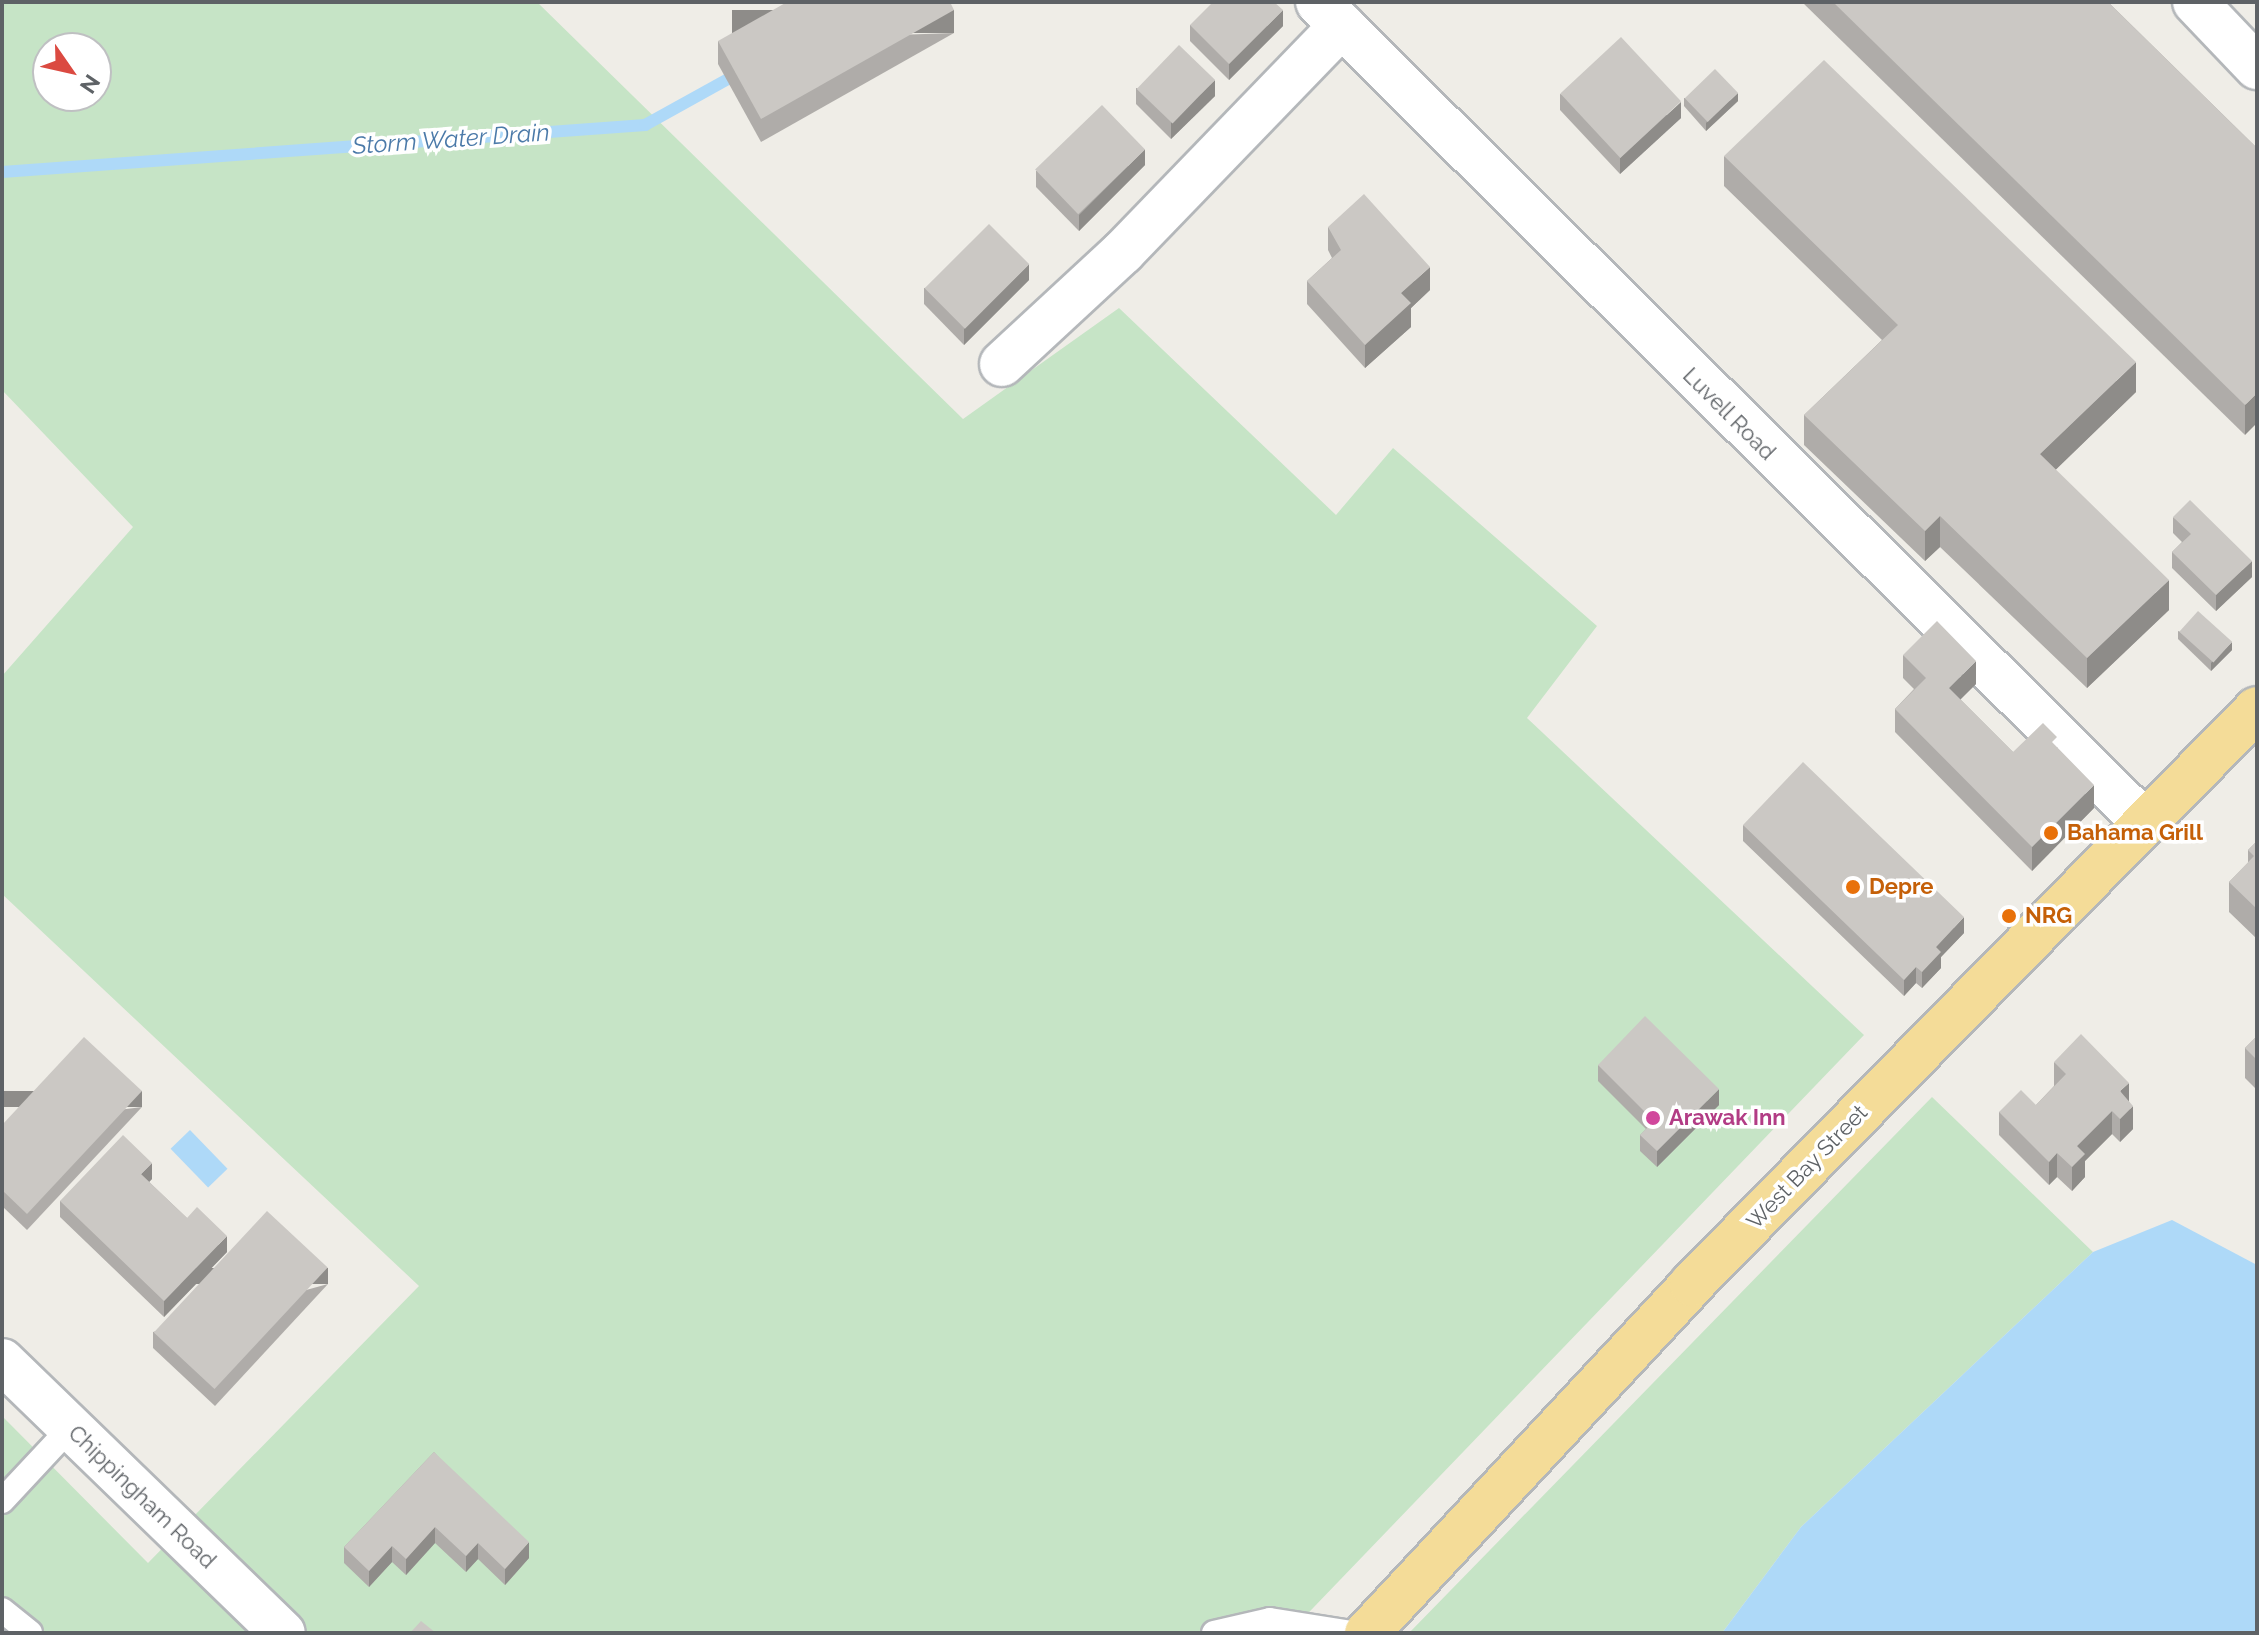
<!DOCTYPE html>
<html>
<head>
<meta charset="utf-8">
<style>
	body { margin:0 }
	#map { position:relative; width:2259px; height:1635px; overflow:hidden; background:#efede7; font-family:Raleway,sans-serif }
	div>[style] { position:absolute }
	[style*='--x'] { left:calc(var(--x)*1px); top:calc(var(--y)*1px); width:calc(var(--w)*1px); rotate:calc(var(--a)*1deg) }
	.green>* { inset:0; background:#c6e4c6 }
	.water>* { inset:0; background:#aed9f8; transform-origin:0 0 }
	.stream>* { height:12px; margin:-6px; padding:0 6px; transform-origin:6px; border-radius:6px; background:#aed9f8 }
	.roads { filter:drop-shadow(2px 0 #b4b7ba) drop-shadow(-2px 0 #b4b7ba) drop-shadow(0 2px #b4b7ba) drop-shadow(0 -2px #b4b7ba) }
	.lane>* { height:24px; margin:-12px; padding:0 12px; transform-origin:12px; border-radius:12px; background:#fff }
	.street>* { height:44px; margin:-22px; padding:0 22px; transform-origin:22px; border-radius:22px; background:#fff }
	.highway>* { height:44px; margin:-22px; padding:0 22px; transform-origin:22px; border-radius:22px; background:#f4dc98 }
	.wall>* { inset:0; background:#afaca9 }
	.shaded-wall>* { inset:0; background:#8e8c89; transform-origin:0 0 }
	.building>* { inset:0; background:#cbc8c4; transform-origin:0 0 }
	.dots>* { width:22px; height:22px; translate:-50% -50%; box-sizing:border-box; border:4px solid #fff; border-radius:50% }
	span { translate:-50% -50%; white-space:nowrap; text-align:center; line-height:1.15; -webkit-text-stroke:7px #fff; paint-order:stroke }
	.street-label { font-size:22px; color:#5e6266 }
	.food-label { font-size:22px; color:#c56008; font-weight:700 }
	.left { translate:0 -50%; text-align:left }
	.hotel-label { font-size:22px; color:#b23c85; font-weight:700 }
	.water-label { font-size:24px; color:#4b7aa9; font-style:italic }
	.frame { position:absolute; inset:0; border:4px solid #5e6266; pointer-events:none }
	.north { position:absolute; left:32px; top:32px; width:80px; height:80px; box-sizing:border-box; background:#fff; border:2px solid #bfc0c2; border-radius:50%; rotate:124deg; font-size:22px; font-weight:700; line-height:32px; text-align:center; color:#5e6266 }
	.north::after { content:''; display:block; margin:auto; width:28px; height:36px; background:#db4a41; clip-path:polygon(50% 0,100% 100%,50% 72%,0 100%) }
</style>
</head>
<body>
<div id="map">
	<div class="green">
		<div style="clip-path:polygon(evenodd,2px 2px,537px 2px,963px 419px,1119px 308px,1336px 515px,1393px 448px,1597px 626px,1527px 718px,1864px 1035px,1289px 1633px,2px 1633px,2px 1416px,148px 1563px,419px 1286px,2px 894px,2px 676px,133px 527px,2px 390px,2px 2px,48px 48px,96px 48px,96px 96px,48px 96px,48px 48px)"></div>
		<div style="clip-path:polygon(1932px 1097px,2093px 1252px,1801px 1527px,1722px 1633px,1409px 1633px)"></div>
	</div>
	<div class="water">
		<div style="left:190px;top:1130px;width:54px;height:27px;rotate:46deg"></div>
		<div style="clip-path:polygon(2172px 1220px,2257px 1265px,2257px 1633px,1722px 1633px,1801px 1527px,2093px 1252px)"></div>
	</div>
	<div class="stream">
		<div style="--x:2;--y:172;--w:645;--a:-4.18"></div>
		<div style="--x:645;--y:125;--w:107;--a:-29"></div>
	</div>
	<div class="roads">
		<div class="lane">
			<div style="--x:2;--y:1501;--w:100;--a:-47"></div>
			<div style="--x:2;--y:1610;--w:36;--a:39"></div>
			<div style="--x:1214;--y:1633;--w:57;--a:-13.1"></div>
			<div style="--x:1270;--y:1620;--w:83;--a:9"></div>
		</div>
		<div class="street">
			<div style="--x:1318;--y:2;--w:1165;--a:44.79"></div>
			<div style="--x:2195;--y:2;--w:90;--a:46.4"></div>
			<div style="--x:1002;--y:364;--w:165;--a:-42.8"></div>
			<div style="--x:1123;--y:252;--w:315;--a:-46"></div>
			<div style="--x:2;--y:1361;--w:391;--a:44.1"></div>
		</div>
		<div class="highway">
			<div style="--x:1367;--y:1633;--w:477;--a:-47"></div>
			<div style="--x:1692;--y:1284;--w:806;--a:-45.5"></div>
		</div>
	</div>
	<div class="wall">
		<div style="clip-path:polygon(1802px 2px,2108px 2px,2257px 148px,2245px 435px)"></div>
		<div style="clip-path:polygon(1190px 25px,1283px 26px,1229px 80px,1190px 41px)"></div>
		<div style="clip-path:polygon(954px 33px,761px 142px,718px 64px,718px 41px)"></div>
		<div style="clip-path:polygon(1136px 88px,1215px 96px,1171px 139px,1136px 104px)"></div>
		<div style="clip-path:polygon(1560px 94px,1681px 118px,1620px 174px,1560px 110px)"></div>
		<div style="clip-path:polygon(1684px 98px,1738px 101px,1706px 131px,1684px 106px)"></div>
		<div style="clip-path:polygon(1724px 156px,2136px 392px,2055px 470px,2169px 610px,2087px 688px,1940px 547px,1925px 561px,1804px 445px,1804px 415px,1882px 340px,1724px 186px)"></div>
		<div style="clip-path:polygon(1145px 165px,1079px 231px,1036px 187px,1036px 171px)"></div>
		<div style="clip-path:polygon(1328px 227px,1430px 290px,1411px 308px,1411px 327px,1365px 368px,1307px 304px,1307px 281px,1332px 258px,1328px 250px)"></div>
		<div style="clip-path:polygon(1029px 280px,964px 345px,924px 304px,924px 288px)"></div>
		<div style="clip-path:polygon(2173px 517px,2252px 577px,2216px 611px,2172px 568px,2172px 552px,2182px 542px,2173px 533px)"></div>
		<div style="clip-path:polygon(2178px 631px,2232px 650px,2211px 671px,2178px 639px)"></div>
		<div style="clip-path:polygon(1903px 655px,1976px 684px,1960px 699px,2013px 752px,2057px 747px,2094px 808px,2032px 871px,1895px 732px,1895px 709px,1914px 689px,1903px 678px)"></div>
		<div style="clip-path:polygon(1743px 825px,1964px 933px,1941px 957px,1941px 968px,1922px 988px,1916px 983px,1904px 996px,1743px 841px)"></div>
		<div style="clip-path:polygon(2257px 841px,2257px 968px,2257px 939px,2229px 912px,2229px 882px,2248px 863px,2248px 850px)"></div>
		<div style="clip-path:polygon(2257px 1036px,2257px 1090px,2245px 1078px,2245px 1048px)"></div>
		<div style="clip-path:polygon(2054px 1062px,2129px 1101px,2133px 1129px,2120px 1142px,2112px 1134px,2085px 1161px,2085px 1177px,2072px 1191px,2057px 1177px,2049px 1185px,1999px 1135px,1999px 1112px,2036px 1105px,2054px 1086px)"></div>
		<div style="clip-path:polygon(1598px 1065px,1719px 1105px,1657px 1167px,1640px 1151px,1640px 1135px,1646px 1129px,1598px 1081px)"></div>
		<div style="clip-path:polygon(142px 1107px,27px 1230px,2px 1206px,2px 1125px)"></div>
		<div style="clip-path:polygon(152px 1179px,149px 1182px,187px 1218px,227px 1252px,164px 1317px,60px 1217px,60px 1201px)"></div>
		<div style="clip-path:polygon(328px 1284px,215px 1406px,153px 1348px,153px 1332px)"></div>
		<div style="clip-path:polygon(434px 1452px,529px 1558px,505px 1585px,478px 1559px,466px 1572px,435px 1543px,406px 1575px,392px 1562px,369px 1587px,344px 1563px,344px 1547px)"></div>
	</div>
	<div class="shaded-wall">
		<div style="left:954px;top:10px;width:23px;height:222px;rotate:90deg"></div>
		<div style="clip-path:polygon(1283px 10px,1283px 26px,1229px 80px,1229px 64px)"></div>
		<div style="clip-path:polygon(1215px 80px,1215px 96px,1171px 139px,1171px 123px)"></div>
		<div style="clip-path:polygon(1738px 93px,1738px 101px,1706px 131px,1706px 123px)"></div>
		<div style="clip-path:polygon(1681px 102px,1681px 118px,1620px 174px,1620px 158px)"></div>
		<div style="clip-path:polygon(1145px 149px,1145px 165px,1079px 231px,1079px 215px)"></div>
		<div style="clip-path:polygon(1029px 264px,1029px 280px,964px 345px,964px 329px)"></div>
		<div style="clip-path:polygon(1430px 267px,1430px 290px,1411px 308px,1411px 327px,1365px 368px,1365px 345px,1401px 293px)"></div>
		<div style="clip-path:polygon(2136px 362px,2136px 392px,2040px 485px,2040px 454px)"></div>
		<div style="clip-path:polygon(2257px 393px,2257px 423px,2245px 435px,2245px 405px)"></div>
		<div style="clip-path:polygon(1940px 516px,1940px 547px,1925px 561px,1925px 531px)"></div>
		<div style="clip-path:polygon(2252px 561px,2252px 577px,2216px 611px,2216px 595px)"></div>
		<div style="clip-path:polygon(2169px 580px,2169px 610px,2087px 688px,2087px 658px)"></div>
		<div style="clip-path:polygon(2232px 642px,2232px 650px,2211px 671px,2211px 663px)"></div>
		<div style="clip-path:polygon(1976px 661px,1976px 684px,1949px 711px,1949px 688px)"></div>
		<div style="clip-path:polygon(2094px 785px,2094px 808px,2032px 871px,2032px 847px)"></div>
		<div style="clip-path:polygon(1964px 917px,1964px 933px,1941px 957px,1941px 968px,1922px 988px,1922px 972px,1936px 947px)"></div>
		<div style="clip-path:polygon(1916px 967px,1916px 983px,1904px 996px,1904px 980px)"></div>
		<div style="clip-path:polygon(2129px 1083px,2129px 1106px,2120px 1091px)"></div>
		<div style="clip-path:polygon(1719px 1089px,1719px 1105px,1657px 1167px,1657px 1151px)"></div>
		<div style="left:142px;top:1091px;width:16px;height:168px;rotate:90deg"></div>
		<div style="clip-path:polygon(2133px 1106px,2133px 1129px,2120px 1142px,2120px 1119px)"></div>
		<div style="clip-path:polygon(2112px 1111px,2112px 1134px,2085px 1161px,2085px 1177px,2072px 1191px,2072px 1167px,2077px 1146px)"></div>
		<div style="clip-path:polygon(2057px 1153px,2057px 1177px,2049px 1185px,2049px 1162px)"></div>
		<div style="clip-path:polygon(152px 1163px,152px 1179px,141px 1190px,141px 1174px)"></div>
		<div style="clip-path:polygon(227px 1236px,227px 1252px,164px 1317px,164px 1301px)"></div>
		<div style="left:328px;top:1268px;width:16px;height:166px;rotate:90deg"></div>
		<div style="clip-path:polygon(435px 1527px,435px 1543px,406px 1575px,406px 1559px)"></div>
		<div style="clip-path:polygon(529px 1542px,529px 1558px,505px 1585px,505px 1569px)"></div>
		<div style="clip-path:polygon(478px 1543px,478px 1559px,466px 1572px,466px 1556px)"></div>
		<div style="clip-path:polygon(392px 1546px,392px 1562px,369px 1587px,369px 1571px)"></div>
	</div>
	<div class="building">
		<div style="clip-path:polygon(787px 2px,950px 2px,954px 10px,761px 119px,718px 41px)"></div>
		<div style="clip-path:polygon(1213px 2px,1274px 2px,1283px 10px,1229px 64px,1190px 25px)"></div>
		<div style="clip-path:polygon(1833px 2px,2108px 2px,2257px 148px,2257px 393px,2245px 405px)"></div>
		<div style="left:1621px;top:37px;width:88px;height:83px;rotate:47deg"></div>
		<div style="left:1179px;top:45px;width:50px;height:61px;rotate:44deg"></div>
		<div style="clip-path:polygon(1824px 60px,2136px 362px,2040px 454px,2169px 580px,2087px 658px,1940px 516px,1925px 531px,1804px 415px,1898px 325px,1724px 156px)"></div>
		<div style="left:1715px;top:69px;width:33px;height:42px;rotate:46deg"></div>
		<div style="left:1102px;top:105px;width:62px;height:93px;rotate:46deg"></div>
		<div style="clip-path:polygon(1364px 194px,1430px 267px,1401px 293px,1411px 303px,1365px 345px,1307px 281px,1341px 250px,1328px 227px)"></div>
		<div style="left:989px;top:224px;width:57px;height:91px;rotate:45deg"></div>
		<div style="clip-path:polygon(2190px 500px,2252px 561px,2216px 595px,2172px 552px,2191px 534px,2173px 517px)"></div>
		<div style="left:2198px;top:611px;width:46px;height:28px;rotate:42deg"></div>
		<div style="clip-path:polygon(1937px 621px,1976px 661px,1949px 688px,2013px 752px,2043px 723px,2057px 737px,2052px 742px,2094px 785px,2032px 847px,1895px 709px,1926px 678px,1903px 655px)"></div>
		<div style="clip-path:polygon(1803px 762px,1964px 917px,1936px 947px,1941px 952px,1922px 972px,1916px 967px,1904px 980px,1743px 825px)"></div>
		<div style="clip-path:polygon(2257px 841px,2257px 909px,2229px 882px,2254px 856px,2248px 850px)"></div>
		<div style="clip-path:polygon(1645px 1016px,1719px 1089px,1657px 1151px,1640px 1135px,1654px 1121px,1598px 1065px)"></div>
		<div style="clip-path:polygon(2081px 1034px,2129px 1083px,2120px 1091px,2133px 1106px,2120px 1119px,2112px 1111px,2077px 1146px,2085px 1154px,2072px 1167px,2057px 1153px,2049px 1162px,1999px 1112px,2021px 1090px,2036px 1105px,2066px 1074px,2054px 1062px)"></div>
		<div style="clip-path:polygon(2257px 1036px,2257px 1060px,2245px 1048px)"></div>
		<div style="clip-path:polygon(84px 1037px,142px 1091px,27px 1214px,2px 1190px,2px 1125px)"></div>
		<div style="clip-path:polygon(123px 1135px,152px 1163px,141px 1174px,187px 1218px,197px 1207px,227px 1236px,164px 1301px,60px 1201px)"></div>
		<div style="left:267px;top:1211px;width:83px;height:166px;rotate:43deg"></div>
		<div style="clip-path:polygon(434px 1452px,529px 1542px,505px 1569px,478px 1543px,466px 1556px,435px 1527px,406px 1559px,392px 1546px,369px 1571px,344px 1547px)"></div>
		<div style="clip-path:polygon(421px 1621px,436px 1633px,410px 1633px)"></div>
	</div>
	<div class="dots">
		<div style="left:2051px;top:833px;background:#e8710a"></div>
		<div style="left:1853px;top:887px;background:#e8710a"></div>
		<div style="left:2009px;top:916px;background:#e8710a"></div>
		<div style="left:1653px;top:1118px;background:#d1479c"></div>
	</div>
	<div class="street-label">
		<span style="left:1729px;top:414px;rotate:45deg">Luvell Road</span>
		<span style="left:1807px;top:1167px;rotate:-46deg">West Bay Street</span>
		<span style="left:142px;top:1497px;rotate:44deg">Chippingham Road</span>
	</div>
	<div class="food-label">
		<span class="left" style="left:2067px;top:833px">Bahama Grill</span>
		<span class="left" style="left:1869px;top:887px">Depre</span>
		<span class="left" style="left:2025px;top:916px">NRG</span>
	</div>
	<div class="hotel-label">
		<span class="left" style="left:1669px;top:1118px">Arawak Inn</span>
	</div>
	<div class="water-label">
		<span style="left:451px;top:139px;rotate:-4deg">Storm Water Drain</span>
	</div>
	<div class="frame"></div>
	<div class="north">N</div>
</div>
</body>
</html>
